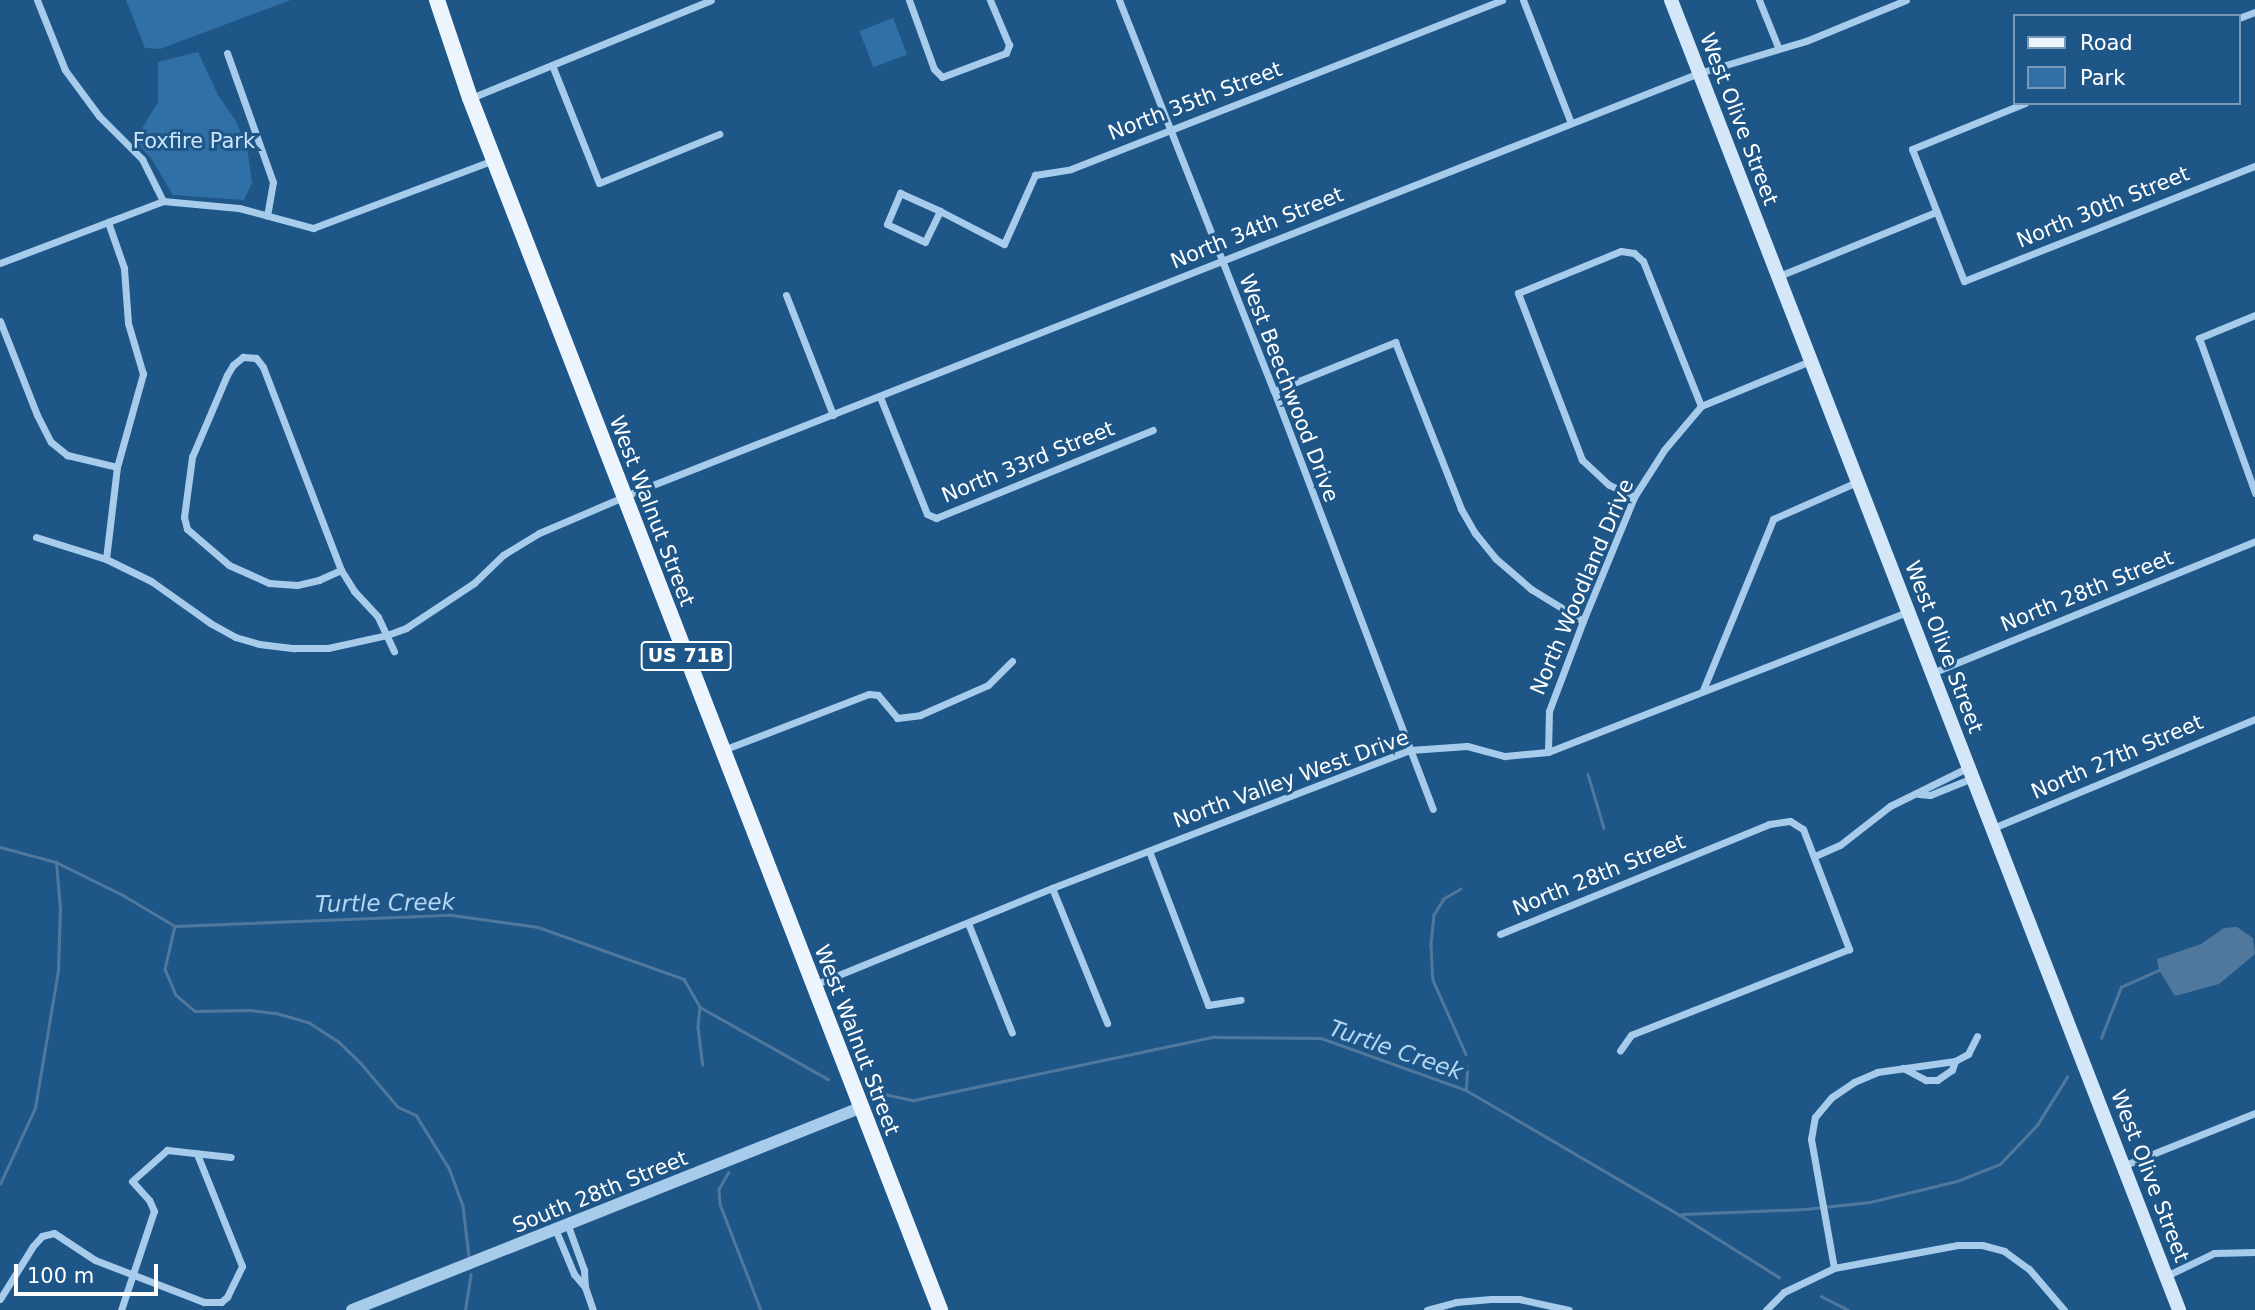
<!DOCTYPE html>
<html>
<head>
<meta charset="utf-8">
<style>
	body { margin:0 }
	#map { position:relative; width:2255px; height:1310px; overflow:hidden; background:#1e5688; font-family:"DejaVu Sans",sans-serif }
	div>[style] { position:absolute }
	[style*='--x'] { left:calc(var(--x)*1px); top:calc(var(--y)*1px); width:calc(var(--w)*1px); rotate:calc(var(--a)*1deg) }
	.green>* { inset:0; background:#3170a6; transform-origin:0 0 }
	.water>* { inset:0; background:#50789d }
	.stream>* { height:2.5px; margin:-1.25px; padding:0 1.25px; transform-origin:1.25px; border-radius:1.25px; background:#50789d }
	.minor>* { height:7px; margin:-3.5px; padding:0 3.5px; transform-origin:3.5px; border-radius:3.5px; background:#a7cceb }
	.tertiary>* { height:12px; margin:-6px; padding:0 6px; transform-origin:6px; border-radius:6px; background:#a7cceb }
	.secondary>* { height:14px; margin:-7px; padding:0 7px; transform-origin:7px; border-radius:7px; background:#d3e7f8 }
	.primary>* { height:16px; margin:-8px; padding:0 8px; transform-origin:8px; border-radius:8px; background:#ecf5fe }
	span { translate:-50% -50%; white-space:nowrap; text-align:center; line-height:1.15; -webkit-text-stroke:6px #1e5688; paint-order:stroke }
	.shield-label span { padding:2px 5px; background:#1e5688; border:2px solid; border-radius:5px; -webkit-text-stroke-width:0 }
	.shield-label { font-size:19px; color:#fff; font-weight:700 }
	.street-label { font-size:21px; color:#fff }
	.park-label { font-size:21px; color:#cce4f8 }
	.water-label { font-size:23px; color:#b3d6f3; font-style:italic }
	.legend { position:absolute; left:2013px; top:14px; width:228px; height:91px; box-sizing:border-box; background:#1e5688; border:2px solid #789ab8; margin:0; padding:9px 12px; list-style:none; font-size:21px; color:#fff }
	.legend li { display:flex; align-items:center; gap:14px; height:35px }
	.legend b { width:35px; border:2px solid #789ab8 }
	.scale { position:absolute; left:14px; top:1264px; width:144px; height:32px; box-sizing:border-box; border:4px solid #fff; border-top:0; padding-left:9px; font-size:21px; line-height:24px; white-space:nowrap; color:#fff; -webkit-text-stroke:5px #1e5688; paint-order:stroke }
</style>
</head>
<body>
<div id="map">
	<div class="green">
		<div style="clip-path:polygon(126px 0,291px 0,160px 49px,145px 48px)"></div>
		<div style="left:893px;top:18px;width:39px;height:36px;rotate:69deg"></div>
		<div style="clip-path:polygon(198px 52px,218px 95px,236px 121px,247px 147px,252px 183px,244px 200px,173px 195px,153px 161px,135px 140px,158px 102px,158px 62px)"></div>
	</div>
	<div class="water">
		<div style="clip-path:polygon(2237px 927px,2253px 938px,2255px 954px,2219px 984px,2175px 996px,2159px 970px,2157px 959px,2201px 944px,2224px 928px)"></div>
	</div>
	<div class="stream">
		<div style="--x:1588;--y:774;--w:56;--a:73.5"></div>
		<div style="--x:0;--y:847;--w:58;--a:15"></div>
		<div style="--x:56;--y:862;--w:75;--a:26.2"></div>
		<div style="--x:123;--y:895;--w:61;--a:30.8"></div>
		<div style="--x:175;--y:926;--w:277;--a:-2.3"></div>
		<div style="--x:452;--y:915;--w:87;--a:7.9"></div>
		<div style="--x:538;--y:927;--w:155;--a:19.6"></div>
		<div style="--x:684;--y:979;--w:32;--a:60"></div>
		<div style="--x:700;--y:1007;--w:147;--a:29.4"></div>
		<div style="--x:1461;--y:889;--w:20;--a:150"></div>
		<div style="--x:1444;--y:899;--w:19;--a:122"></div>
		<div style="--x:1434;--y:915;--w:30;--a:96"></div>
		<div style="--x:1431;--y:945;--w:35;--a:87"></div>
		<div style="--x:1433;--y:980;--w:81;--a:66"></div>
		<div style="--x:175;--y:926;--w:44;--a:103.1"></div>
		<div style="--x:165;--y:969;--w:28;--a:67"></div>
		<div style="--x:176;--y:995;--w:25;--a:40"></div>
		<div style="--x:195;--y:1011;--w:55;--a:-1"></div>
		<div style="--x:250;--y:1010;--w:26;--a:7"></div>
		<div style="--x:276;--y:1013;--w:35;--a:16"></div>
		<div style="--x:310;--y:1023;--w:33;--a:33"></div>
		<div style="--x:338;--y:1041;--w:30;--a:44"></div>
		<div style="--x:360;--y:1062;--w:59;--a:49.8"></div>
		<div style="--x:398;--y:1107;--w:20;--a:24"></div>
		<div style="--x:416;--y:1115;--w:62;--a:58.1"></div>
		<div style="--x:449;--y:1168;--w:40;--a:69.8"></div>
		<div style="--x:463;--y:1206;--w:50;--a:83.2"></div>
		<div style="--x:700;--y:1007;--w:20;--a:96"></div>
		<div style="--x:698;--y:1027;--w:38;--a:83"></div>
		<div style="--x:2101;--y:1038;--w:55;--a:-68.6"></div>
		<div style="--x:2121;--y:987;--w:42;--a:-24.1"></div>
		<div style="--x:1466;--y:1089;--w:22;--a:-87"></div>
		<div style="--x:875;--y:1092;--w:40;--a:12"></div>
		<div style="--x:914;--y:1100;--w:307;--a:-11.9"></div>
		<div style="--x:1214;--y:1037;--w:107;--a:0.5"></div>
		<div style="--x:1321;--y:1038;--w:154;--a:19.7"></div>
		<div style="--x:1466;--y:1090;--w:248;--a:30.3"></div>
		<div style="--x:1680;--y:1215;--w:117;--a:32.1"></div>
		<div style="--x:729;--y:1172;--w:20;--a:120"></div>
		<div style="--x:719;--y:1189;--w:15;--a:86"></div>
		<div style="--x:720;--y:1204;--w:114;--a:68.9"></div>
		<div style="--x:0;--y:1184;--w:84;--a:-65.3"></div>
		<div style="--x:35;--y:1108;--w:139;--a:-80.5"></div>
		<div style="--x:58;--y:971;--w:62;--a:-88.2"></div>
		<div style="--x:60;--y:909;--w:47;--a:-94.9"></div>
		<div style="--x:1682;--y:1214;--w:123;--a:-2.3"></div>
		<div style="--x:1805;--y:1209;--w:65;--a:-6.1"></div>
		<div style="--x:1870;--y:1202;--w:89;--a:-13.6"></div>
		<div style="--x:1957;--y:1181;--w:46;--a:-21.6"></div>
		<div style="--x:2000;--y:1164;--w:54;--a:-46.5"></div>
		<div style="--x:2037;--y:1125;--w:57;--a:-58"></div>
		<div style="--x:1821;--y:1296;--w:31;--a:27"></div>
		<div style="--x:465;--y:1310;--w:36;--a:-81"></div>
	</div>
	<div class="minor">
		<div style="--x:37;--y:0;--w:75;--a:68.2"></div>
		<div style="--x:65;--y:70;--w:57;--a:53.5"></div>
		<div style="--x:99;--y:116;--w:61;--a:45"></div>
		<div style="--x:142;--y:159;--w:47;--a:63.4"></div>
		<div style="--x:909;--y:0;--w:73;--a:70.1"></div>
		<div style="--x:934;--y:69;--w:11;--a:45"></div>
		<div style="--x:942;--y:77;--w:68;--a:-20.6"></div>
		<div style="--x:1006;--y:53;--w:9;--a:-69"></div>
		<div style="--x:1009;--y:45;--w:49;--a:-112.9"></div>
		<div style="--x:1119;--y:0;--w:421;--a:68.4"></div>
		<div style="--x:1274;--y:391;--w:447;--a:69.2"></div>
		<div style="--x:1523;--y:0;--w:132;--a:68.7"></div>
		<div style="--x:1759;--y:0;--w:51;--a:68"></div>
		<div style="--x:2239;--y:18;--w:17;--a:-21"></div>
		<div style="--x:227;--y:53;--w:137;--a:70.4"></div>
		<div style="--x:273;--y:182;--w:34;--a:100"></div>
		<div style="--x:552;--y:65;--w:127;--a:68.3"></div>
		<div style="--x:599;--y:183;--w:130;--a:-22.2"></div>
		<div style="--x:471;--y:98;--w:259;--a:-22.2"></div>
		<div style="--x:2025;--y:103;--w:122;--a:157.8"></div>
		<div style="--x:1912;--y:149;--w:142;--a:68.5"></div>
		<div style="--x:1964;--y:281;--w:313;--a:-21.6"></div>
		<div style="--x:940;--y:211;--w:34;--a:116"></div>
		<div style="--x:925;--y:242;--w:42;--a:-154.7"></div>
		<div style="--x:887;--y:224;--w:34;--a:-67"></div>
		<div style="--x:900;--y:193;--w:44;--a:24.2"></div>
		<div style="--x:940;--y:211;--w:72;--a:27.3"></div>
		<div style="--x:1004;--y:244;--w:76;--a:-65.8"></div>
		<div style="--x:1035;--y:175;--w:36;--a:-9"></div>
		<div style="--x:1071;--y:169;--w:463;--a:-21.4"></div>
		<div style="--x:0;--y:263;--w:174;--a:-20.8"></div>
		<div style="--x:163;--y:201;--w:76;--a:5.3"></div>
		<div style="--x:239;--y:208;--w:77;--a:15.1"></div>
		<div style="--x:313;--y:228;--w:193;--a:-20.6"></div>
		<div style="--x:1779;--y:276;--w:170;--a:-22.2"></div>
		<div style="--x:786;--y:295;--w:129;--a:68.6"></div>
		<div style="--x:2255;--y:315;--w:61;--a:157.7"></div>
		<div style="--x:2199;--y:338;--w:165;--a:70.1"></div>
		<div style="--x:0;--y:321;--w:101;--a:68.5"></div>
		<div style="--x:37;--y:415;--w:30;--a:63"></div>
		<div style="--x:51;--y:442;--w:21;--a:39"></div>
		<div style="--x:67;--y:455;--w:51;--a:13.5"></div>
		<div style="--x:1274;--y:391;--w:131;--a:-22"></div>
		<div style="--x:1395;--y:342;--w:180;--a:68.4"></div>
		<div style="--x:1461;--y:509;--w:28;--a:60"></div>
		<div style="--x:1475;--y:533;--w:32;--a:51"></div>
		<div style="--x:1495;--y:558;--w:48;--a:40.7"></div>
		<div style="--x:1531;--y:589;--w:61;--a:31.6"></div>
		<div style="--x:880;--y:397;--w:126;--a:68.1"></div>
		<div style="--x:927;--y:514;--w:10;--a:24"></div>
		<div style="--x:936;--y:518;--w:234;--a:-22.1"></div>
		<div style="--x:1634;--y:497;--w:28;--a:-154"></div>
		<div style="--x:1609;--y:485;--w:37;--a:-137"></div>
		<div style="--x:1582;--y:460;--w:179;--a:-111"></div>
		<div style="--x:1518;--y:293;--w:111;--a:-22.2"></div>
		<div style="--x:1621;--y:251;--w:13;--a:9"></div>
		<div style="--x:1634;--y:253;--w:12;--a:42"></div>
		<div style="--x:1643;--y:261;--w:156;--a:68.2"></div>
		<div style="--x:36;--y:537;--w:73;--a:17.4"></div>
		<div style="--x:106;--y:559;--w:50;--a:26.1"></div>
		<div style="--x:151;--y:581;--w:72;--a:35.4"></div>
		<div style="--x:210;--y:623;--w:29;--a:29"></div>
		<div style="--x:235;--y:637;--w:25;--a:16"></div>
		<div style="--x:259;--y:644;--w:35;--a:7"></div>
		<div style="--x:294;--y:648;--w:34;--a:0"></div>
		<div style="--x:328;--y:648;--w:60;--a:-12.4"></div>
		<div style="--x:387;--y:635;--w:20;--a:-20"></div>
		<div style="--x:406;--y:628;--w:82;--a:-33.5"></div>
		<div style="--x:474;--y:583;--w:40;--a:-44"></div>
		<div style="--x:503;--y:555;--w:42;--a:-31.4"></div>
		<div style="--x:539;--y:533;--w:110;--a:-23.1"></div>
		<div style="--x:640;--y:490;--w:1138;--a:-21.49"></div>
		<div style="--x:1699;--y:73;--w:112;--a:-16.7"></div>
		<div style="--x:1806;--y:41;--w:108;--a:-22.3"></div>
		<div style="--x:106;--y:559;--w:93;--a:-83.2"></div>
		<div style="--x:117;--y:467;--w:97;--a:-74.4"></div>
		<div style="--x:143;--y:374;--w:53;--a:-106.4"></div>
		<div style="--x:128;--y:323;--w:55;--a:-94.2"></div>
		<div style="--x:124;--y:268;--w:49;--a:-109.2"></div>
		<div style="--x:341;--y:570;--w:24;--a:156"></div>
		<div style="--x:319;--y:580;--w:23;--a:167"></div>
		<div style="--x:297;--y:585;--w:28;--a:-176"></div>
		<div style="--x:269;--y:583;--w:44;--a:-155.8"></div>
		<div style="--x:229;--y:565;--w:55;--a:-139.4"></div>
		<div style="--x:187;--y:529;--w:12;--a:-104"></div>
		<div style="--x:184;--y:517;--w:61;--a:-82.4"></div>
		<div style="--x:192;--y:457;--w:89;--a:-66.9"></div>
		<div style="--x:227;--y:375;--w:12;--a:-59"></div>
		<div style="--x:233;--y:365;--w:13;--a:-39"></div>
		<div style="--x:243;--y:357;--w:13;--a:4"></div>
		<div style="--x:256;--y:358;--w:11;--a:52"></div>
		<div style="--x:263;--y:367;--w:217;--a:69"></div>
		<div style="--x:341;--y:570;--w:25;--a:58"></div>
		<div style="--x:354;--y:591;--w:35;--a:47"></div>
		<div style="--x:378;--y:617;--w:38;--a:65"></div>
		<div style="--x:1932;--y:673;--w:349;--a:-22.2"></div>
		<div style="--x:1703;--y:690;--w:185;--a:-67.7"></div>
		<div style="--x:1773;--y:519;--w:94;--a:-23.8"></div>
		<div style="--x:723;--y:750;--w:156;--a:-21"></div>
		<div style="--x:869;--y:694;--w:9;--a:6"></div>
		<div style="--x:878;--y:695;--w:30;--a:50"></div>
		<div style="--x:897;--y:718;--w:23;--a:-7"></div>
		<div style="--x:920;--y:715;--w:74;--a:-23.8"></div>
		<div style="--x:988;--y:685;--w:34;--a:-45"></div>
		<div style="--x:1548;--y:752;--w:41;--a:-88.6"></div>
		<div style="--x:1549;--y:711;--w:96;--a:-69.3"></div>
		<div style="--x:1583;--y:621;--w:134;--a:-67.6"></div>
		<div style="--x:1634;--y:497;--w:56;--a:-57.4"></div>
		<div style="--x:1664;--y:450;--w:57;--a:-49.9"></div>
		<div style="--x:1701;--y:406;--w:118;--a:-22.4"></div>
		<div style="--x:1919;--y:794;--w:11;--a:5"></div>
		<div style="--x:1930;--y:795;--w:45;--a:-22"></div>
		<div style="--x:1993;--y:828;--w:284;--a:-22.6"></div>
		<div style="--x:1149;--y:851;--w:165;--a:69"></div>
		<div style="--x:1208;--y:1005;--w:33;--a:-9"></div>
		<div style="--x:1815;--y:856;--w:27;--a:-24"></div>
		<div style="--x:1840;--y:845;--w:63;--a:-38"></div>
		<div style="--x:1890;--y:806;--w:88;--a:-26.3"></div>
		<div style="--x:1052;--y:888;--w:146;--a:67.8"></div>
		<div style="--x:968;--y:923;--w:118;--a:68.2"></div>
		<div style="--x:1500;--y:934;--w:291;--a:-22.2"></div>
		<div style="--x:1769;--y:824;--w:21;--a:-8"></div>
		<div style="--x:1790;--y:821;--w:15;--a:32"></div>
		<div style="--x:1803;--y:829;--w:129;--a:69"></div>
		<div style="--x:1849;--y:949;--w:234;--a:158.5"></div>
		<div style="--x:1631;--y:1035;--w:19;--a:125"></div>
		<div style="--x:814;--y:985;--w:257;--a:-22.2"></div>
		<div style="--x:1052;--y:888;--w:384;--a:-21.1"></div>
		<div style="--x:1410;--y:750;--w:57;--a:-4"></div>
		<div style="--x:1467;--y:746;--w:39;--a:15"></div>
		<div style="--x:1505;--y:756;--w:43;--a:-5.3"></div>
		<div style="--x:1548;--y:752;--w:386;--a:-21.3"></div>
		<div style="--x:1903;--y:1068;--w:26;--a:28"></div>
		<div style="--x:1926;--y:1080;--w:11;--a:0"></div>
		<div style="--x:1937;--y:1080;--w:18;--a:-34"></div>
		<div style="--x:1952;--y:1070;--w:9;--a:-72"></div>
		<div style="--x:2125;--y:1165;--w:140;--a:-21.8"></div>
		<div style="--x:568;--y:1226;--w:47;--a:70"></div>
		<div style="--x:584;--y:1270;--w:17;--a:87"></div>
		<div style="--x:585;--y:1287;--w:24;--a:71"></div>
		<div style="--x:556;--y:1231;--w:47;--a:67.3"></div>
		<div style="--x:574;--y:1274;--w:16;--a:50"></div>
		<div style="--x:1834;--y:1268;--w:131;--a:-100.1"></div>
		<div style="--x:1811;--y:1139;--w:22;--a:-80"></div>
		<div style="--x:1815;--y:1117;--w:26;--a:-50"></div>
		<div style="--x:1832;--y:1097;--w:27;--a:-34"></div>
		<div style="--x:1854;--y:1082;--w:25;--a:-23"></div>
		<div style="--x:1877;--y:1072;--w:79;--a:-8"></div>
		<div style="--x:1955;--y:1061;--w:15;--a:-28"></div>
		<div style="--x:1968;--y:1054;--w:20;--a:-63"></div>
		<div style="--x:2166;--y:1276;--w:53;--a:-25.6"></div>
		<div style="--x:2214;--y:1253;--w:41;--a:-1.4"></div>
		<div style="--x:0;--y:1299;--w:62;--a:-58.1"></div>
		<div style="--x:33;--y:1246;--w:13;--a:-48"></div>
		<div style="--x:42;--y:1236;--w:12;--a:-14"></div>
		<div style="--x:54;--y:1233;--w:49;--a:33.4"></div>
		<div style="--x:95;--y:1260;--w:117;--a:21.1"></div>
		<div style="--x:204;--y:1302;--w:17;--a:0"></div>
		<div style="--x:221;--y:1302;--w:8;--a:-40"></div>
		<div style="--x:227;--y:1297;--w:34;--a:-64"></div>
		<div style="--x:242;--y:1266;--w:121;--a:-111.9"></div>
		<div style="--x:121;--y:1310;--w:104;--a:-71.6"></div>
		<div style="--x:154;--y:1211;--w:12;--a:-114"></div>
		<div style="--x:149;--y:1200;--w:25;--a:-132"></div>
		<div style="--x:132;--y:1181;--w:47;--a:-41.5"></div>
		<div style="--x:167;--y:1150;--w:64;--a:6.2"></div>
		<div style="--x:1427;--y:1310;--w:30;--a:-15"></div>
		<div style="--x:1456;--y:1302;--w:35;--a:-5"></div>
		<div style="--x:1491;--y:1299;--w:28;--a:0"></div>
		<div style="--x:1519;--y:1299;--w:51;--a:12.4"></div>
		<div style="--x:1766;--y:1310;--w:25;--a:-45"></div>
		<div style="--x:1784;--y:1292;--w:55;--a:-25.6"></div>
		<div style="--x:1834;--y:1268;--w:126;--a:-10.5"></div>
		<div style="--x:1958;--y:1245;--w:24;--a:0"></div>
		<div style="--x:1982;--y:1245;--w:23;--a:15"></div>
		<div style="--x:2004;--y:1251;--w:31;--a:36"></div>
		<div style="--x:2029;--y:1269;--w:54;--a:49.5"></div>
	</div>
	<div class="tertiary">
		<div style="--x:352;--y:1310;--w:549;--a:-21.7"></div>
	</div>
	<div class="secondary">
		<div style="--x:1671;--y:0;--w:1405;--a:68.8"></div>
	</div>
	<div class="primary">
		<div style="--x:437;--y:0;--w:103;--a:71.4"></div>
		<div style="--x:470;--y:98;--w:1300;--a:68.8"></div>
	</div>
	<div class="shield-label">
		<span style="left:686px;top:656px">US 71B</span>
	</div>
	<div class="street-label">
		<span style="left:1195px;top:101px;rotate:-21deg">North 35th Street</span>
		<span style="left:1739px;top:119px;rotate:69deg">West Olive Street</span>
		<span style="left:2103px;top:207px;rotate:-22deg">North 30th Street</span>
		<span style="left:1257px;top:228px;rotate:-22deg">North 34th Street</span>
		<span style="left:1289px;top:388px;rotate:69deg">West Beechwood Drive</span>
		<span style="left:1028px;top:462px;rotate:-22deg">North 33rd Street</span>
		<span style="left:652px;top:511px;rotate:69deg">West Walnut Street</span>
		<span style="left:1582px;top:587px;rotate:-67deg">North Woodland Drive</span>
		<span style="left:2087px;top:591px;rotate:-22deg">North 28th Street</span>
		<span style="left:1944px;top:647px;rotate:69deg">West Olive Street</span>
		<span style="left:2117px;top:757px;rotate:-23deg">North 27th Street</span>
		<span style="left:1291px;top:779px;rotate:-20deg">North Valley West Drive</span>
		<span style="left:1599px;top:875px;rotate:-22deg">North 28th Street</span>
		<span style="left:857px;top:1040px;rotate:69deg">West Walnut Street</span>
		<span style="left:2150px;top:1176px;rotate:69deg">West Olive Street</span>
		<span style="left:600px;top:1192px;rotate:-22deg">South 28th Street</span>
	</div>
	<div class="park-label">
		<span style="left:194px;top:141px">Foxfire Park</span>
	</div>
	<div class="water-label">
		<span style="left:385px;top:903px;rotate:-1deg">Turtle Creek</span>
		<span style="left:1396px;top:1050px;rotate:19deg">Turtle Creek</span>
	</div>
	<ul class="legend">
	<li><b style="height:9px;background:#ecf5fe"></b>Road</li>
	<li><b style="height:19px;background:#3170a6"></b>Park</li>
	</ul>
	<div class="scale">100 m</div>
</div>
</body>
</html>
